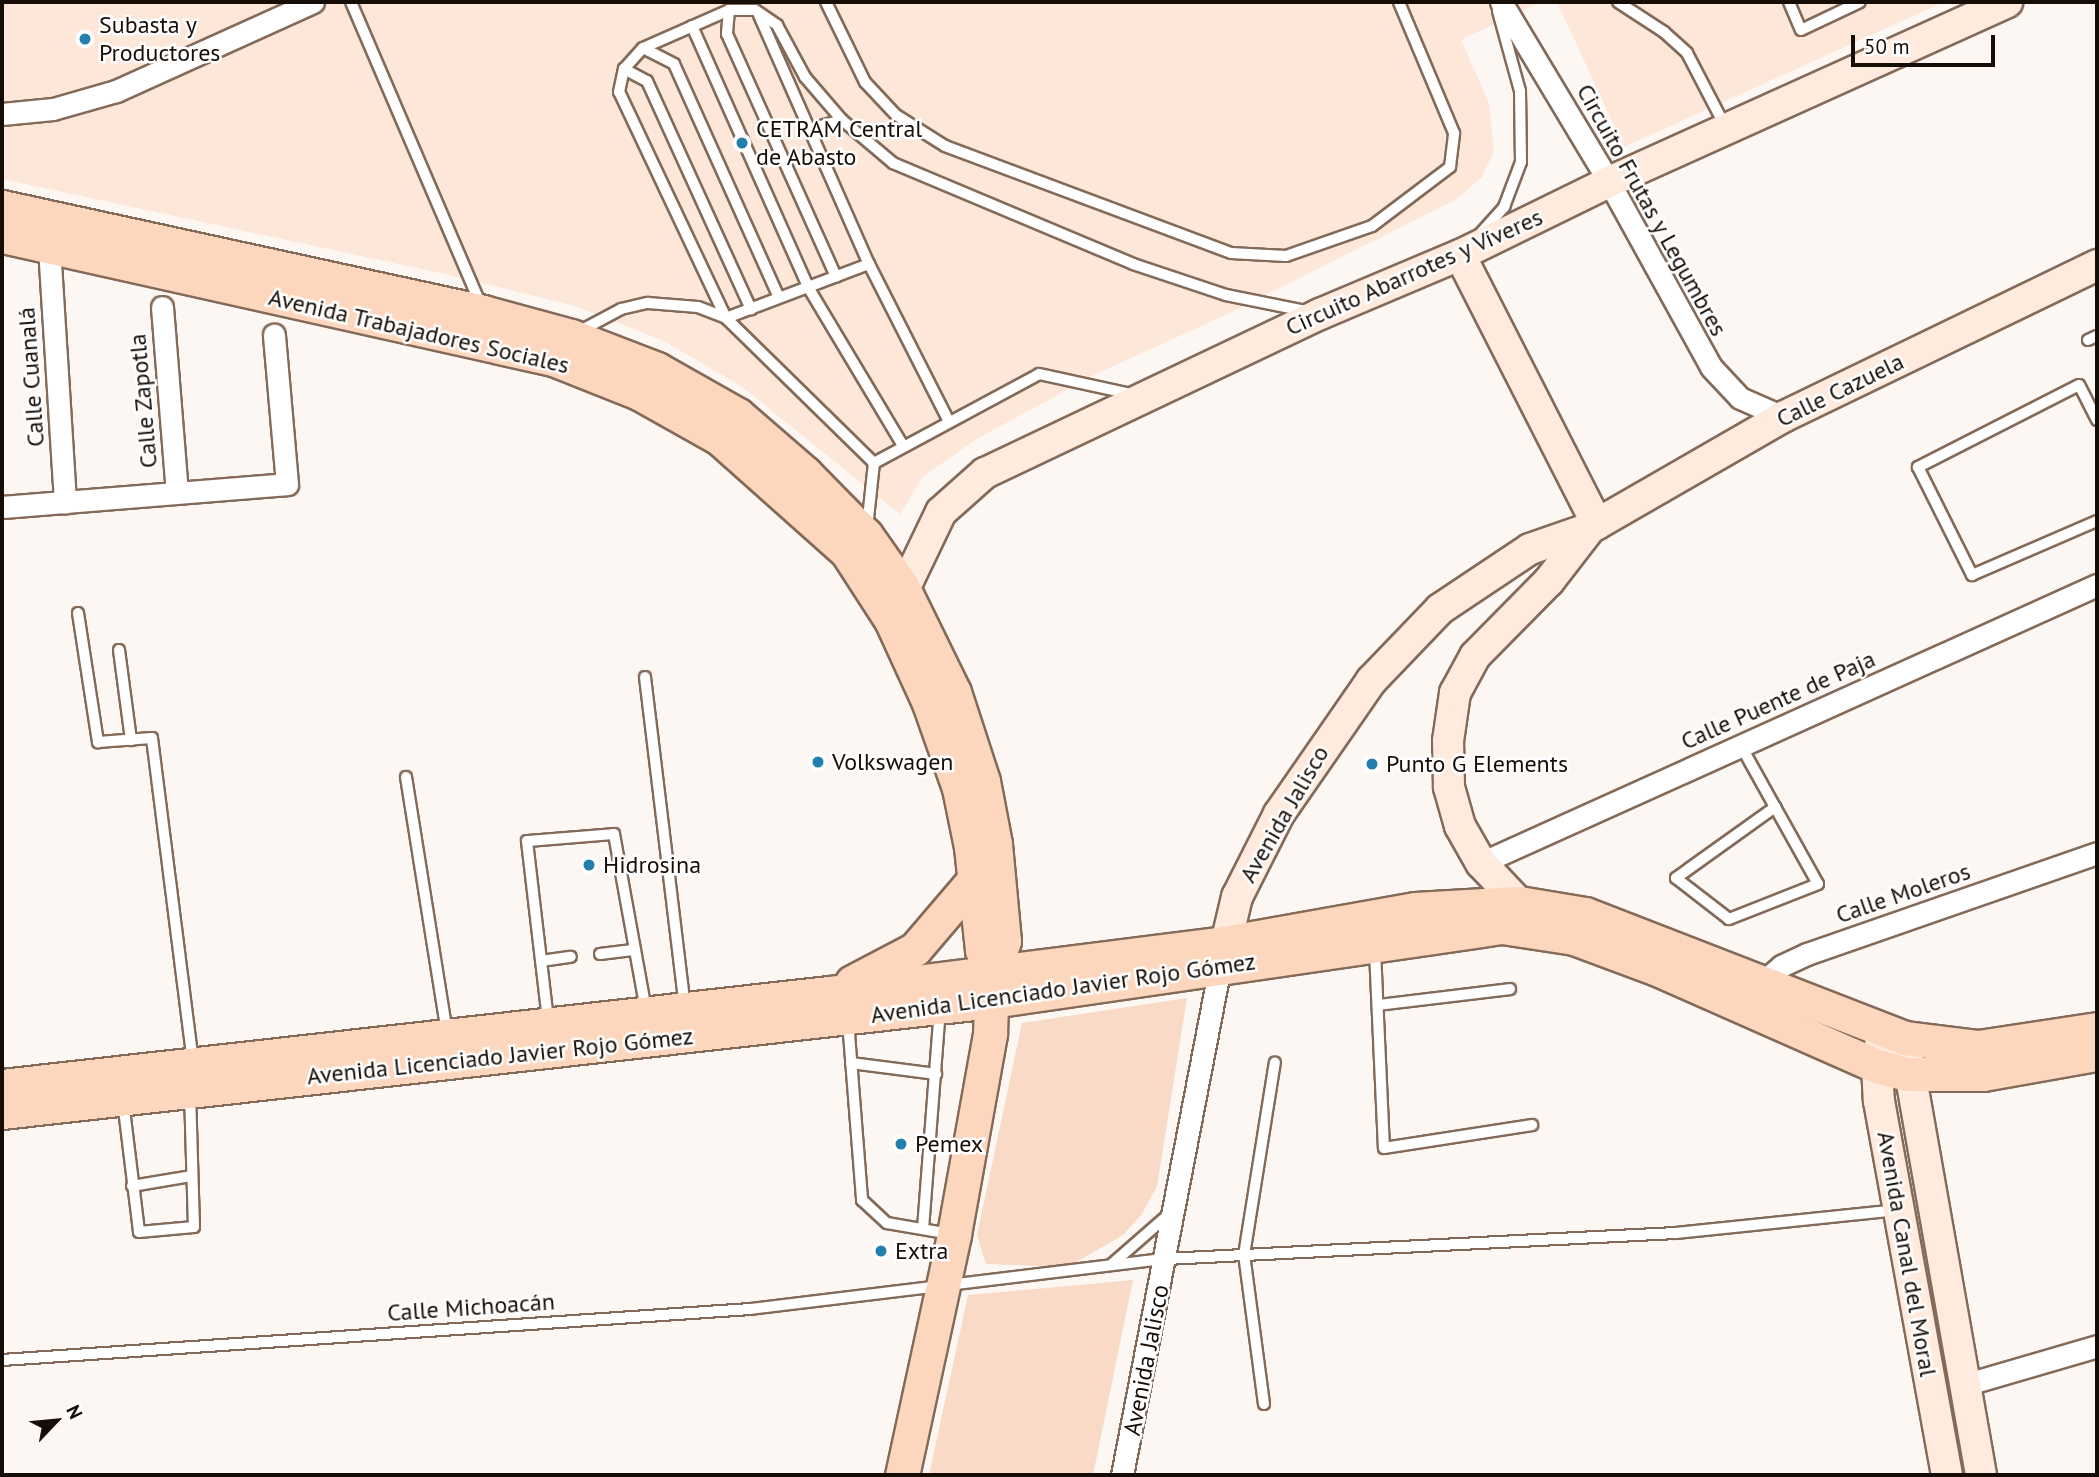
<!DOCTYPE html>
<html>
<head>
<meta charset="utf-8">
<style>
	body { margin:0 }
	#map { position:relative; width:2099px; height:1477px; overflow:hidden; background:#fdf7f3; font-family:"PT Sans",sans-serif }
	div>[style] { position:absolute }
	[style*='--x'] { left:calc(var(--x)*1px); top:calc(var(--y)*1px); width:calc(var(--w)*1px); rotate:calc(var(--a)*1deg) }
	.built>* { inset:0; background:#fde7d8 }
	.green>* { inset:0; background:#f8dac6 }
	.roads { filter:drop-shadow(2px 0 #836a59) drop-shadow(-2px 0 #836a59) drop-shadow(0 2px #836a59) drop-shadow(0 -2px #836a59) }
	.lane>* { height:10px; margin:-5px; padding:0 5px; transform-origin:5px; border-radius:5px; background:#fff }
	.street>* { height:21px; margin:-10.5px; padding:0 10.5px; transform-origin:10.5px; border-radius:10.5px; background:#fff }
	.secondary>* { height:30px; margin:-15px; padding:0 15px; transform-origin:15px; border-radius:15px; background:#feebde }
	.primary>* { height:33px; margin:-16.5px; padding:0 16.5px; transform-origin:16.5px; border-radius:16.5px; background:#fdd7bd }
	.dots>* { width:19px; height:19px; translate:-50% -50%; box-sizing:border-box; border:4px solid #fff; border-radius:50% }
	span { translate:-50% -50%; white-space:nowrap; text-align:center; line-height:1.15; -webkit-text-stroke:5px #fff; paint-order:stroke }
	.poi-label { font-size:24px; color:#160d07 }
	.left { translate:0 -50%; text-align:left }
	.street-label { font-size:24px; color:#160d07 }
	.frame { position:absolute; inset:0; border:4px solid #160d07; pointer-events:none }
	.north { position:absolute; left:21px; top:1386px; width:70px; height:70px; -webkit-text-stroke:5px #fff; paint-order:stroke; rotate:64deg; font-size:19px; font-weight:700; line-height:28px; text-align:center; color:#160d07 }
	.north::after { content:''; display:block; margin:auto; width:24px; height:32px; background:#160d07; clip-path:polygon(50% 0,100% 100%,50% 72%,0 100%) }
	.scale { position:absolute; left:1851px; top:35px; width:144px; height:32px; box-sizing:border-box; border:4px solid #160d07; border-top:0; padding-left:9px; font-size:21px; line-height:24px; white-space:nowrap; color:#160d07; -webkit-text-stroke:5px #fff; paint-order:stroke }
</style>
</head>
<body>
<div id="map">
	<div class="built">
		<div style="clip-path:polygon(2px 2px,1541px 2px,1461px 40px,1489px 103px,1494px 151px,1482px 177px,1457px 199px,1232px 312px,1096px 374px,975px 440px,923px 477px,900px 514px,741px 386px,664px 341px,575px 306px,454px 276px,2px 179px)"></div>
		<div style="clip-path:polygon(1557px 2px,1944px 2px,1624px 147px)"></div>
	</div>
	<div class="green">
		<div style="clip-path:polygon(1187px 998px,1157px 1186px,1142px 1214px,1123px 1235px,1068px 1267px,986px 1264px,977px 1235px,1022px 1023px)"></div>
		<div style="clip-path:polygon(1133px 1280px,1093px 1475px,929px 1475px,968px 1295px)"></div>
	</div>
	<div class="roads">
		<div class="lane">
			<div style="--x:351;--y:2;--w:331;--a:66.8"></div>
			<div style="--x:826;--y:2;--w:89;--a:64"></div>
			<div style="--x:865;--y:82;--w:45;--a:46.8"></div>
			<div style="--x:896;--y:115;--w:58;--a:32.3"></div>
			<div style="--x:945;--y:146;--w:305;--a:20.5"></div>
			<div style="--x:1231;--y:253;--w:55;--a:3.1"></div>
			<div style="--x:1286;--y:256;--w:91;--a:-19.2"></div>
			<div style="--x:1372;--y:226;--w:98;--a:-37.1"></div>
			<div style="--x:1450;--y:167;--w:34;--a:-83"></div>
			<div style="--x:1454;--y:133;--w:142;--a:-112.8"></div>
			<div style="--x:1618;--y:2;--w:55;--a:33.1"></div>
			<div style="--x:1664;--y:32;--w:31;--a:42"></div>
			<div style="--x:1687;--y:53;--w:82;--a:62.5"></div>
			<div style="--x:1789;--y:2;--w:30;--a:67"></div>
			<div style="--x:1801;--y:30;--w:65;--a:-25.4"></div>
			<div style="--x:729;--y:10;--w:24;--a:95"></div>
			<div style="--x:727;--y:34;--w:266;--a:65.8"></div>
			<div style="--x:759;--y:15;--w:272;--a:66.2"></div>
			<div style="--x:869;--y:264;--w:175;--a:63.1"></div>
			<div style="--x:692;--y:26;--w:286;--a:66"></div>
			<div style="--x:808;--y:287;--w:183;--a:59.1"></div>
			<div style="--x:643;--y:48;--w:35;--a:27"></div>
			<div style="--x:674;--y:64;--w:256;--a:65.8"></div>
			<div style="--x:624;--y:69;--w:26;--a:28"></div>
			<div style="--x:647;--y:81;--w:251;--a:65.5"></div>
			<div style="--x:815;--y:136;--w:11;--a:-63"></div>
			<div style="--x:820;--y:126;--w:23;--a:-15"></div>
			<div style="--x:1479;--y:235;--w:38;--a:-48"></div>
			<div style="--x:1504;--y:207;--w:48;--a:-69.3"></div>
			<div style="--x:1521;--y:162;--w:71;--a:-90.8"></div>
			<div style="--x:1520;--y:91;--w:83;--a:-105.4"></div>
			<div style="--x:580;--y:331;--w:47;--a:-28.2"></div>
			<div style="--x:621;--y:309;--w:28;--a:-13"></div>
			<div style="--x:648;--y:303;--w:50;--a:4.6"></div>
			<div style="--x:698;--y:307;--w:30;--a:21"></div>
			<div style="--x:726;--y:318;--w:153;--a:-20.7"></div>
			<div style="--x:2088;--y:340;--w:10;--a:-24"></div>
			<div style="--x:2097;--y:420;--w:39;--a:-117"></div>
			<div style="--x:2079;--y:385;--w:181;--a:153"></div>
			<div style="--x:1918;--y:467;--w:121;--a:63.4"></div>
			<div style="--x:1972;--y:575;--w:136;--a:-23.4"></div>
			<div style="--x:874;--y:463;--w:187;--a:-28.3"></div>
			<div style="--x:1039;--y:374;--w:98;--a:12.3"></div>
			<div style="--x:867;--y:528;--w:65;--a:-83.9"></div>
			<div style="--x:874;--y:463;--w:207;--a:-135.6"></div>
			<div style="--x:726;--y:318;--w:250;--a:-115.3"></div>
			<div style="--x:619;--y:92;--w:24;--a:-78"></div>
			<div style="--x:624;--y:69;--w:28;--a:-48"></div>
			<div style="--x:643;--y:48;--w:94;--a:-23.8"></div>
			<div style="--x:729;--y:10;--w:26;--a:0"></div>
			<div style="--x:755;--y:10;--w:27;--a:34"></div>
			<div style="--x:777;--y:25;--w:59;--a:61.7"></div>
			<div style="--x:805;--y:77;--w:57;--a:49.3"></div>
			<div style="--x:842;--y:120;--w:67;--a:40.1"></div>
			<div style="--x:893;--y:163;--w:260;--a:22.8"></div>
			<div style="--x:1133;--y:264;--w:98;--a:18.4"></div>
			<div style="--x:1226;--y:295;--w:86;--a:11.4"></div>
			<div style="--x:78;--y:613;--w:131;--a:81.2"></div>
			<div style="--x:98;--y:742;--w:54;--a:-4.2"></div>
			<div style="--x:152;--y:738;--w:327;--a:82.8"></div>
			<div style="--x:119;--y:650;--w:91;--a:82.4"></div>
			<div style="--x:645;--y:677;--w:331;--a:83.1"></div>
			<div style="--x:1741;--y:746;--w:70;--a:60.9"></div>
			<div style="--x:1775;--y:807;--w:88;--a:60.8"></div>
			<div style="--x:1818;--y:884;--w:96;--a:158.5"></div>
			<div style="--x:1729;--y:919;--w:67;--a:-142.3"></div>
			<div style="--x:1676;--y:878;--w:122;--a:-35.6"></div>
			<div style="--x:406;--y:777;--w:259;--a:80.9"></div>
			<div style="--x:1375;--y:951;--w:197;--a:87.4"></div>
			<div style="--x:1384;--y:1148;--w:150;--a:-8.8"></div>
			<div style="--x:600;--y:954;--w:35;--a:-7"></div>
			<div style="--x:541;--y:961;--w:30;--a:-8"></div>
			<div style="--x:1378;--y:1005;--w:133;--a:-6.9"></div>
			<div style="--x:548;--y:1020;--w:180;--a:-96.7"></div>
			<div style="--x:527;--y:841;--w:87;--a:-4.6"></div>
			<div style="--x:614;--y:834;--w:179;--a:79.7"></div>
			<div style="--x:848;--y:1021;--w:180;--a:85.5"></div>
			<div style="--x:862;--y:1200;--w:34;--a:43"></div>
			<div style="--x:887;--y:1223;--w:65;--a:9.8"></div>
			<div style="--x:851;--y:1063;--w:86;--a:7.4"></div>
			<div style="--x:123;--y:1101;--w:132;--a:83"></div>
			<div style="--x:139;--y:1232;--w:55;--a:-5.2"></div>
			<div style="--x:194;--y:1227;--w:132;--a:-91.7"></div>
			<div style="--x:132;--y:1186;--w:61;--a:-9.5"></div>
			<div style="--x:923;--y:1229;--w:220;--a:-85.6"></div>
			<div style="--x:1112;--y:1264;--w:74;--a:-41.2"></div>
			<div style="--x:2;--y:1360;--w:750;--a:-3.9"></div>
			<div style="--x:750;--y:1309;--w:419;--a:-6.9"></div>
			<div style="--x:1166;--y:1259;--w:511;--a:-2.92"></div>
			<div style="--x:1676;--y:1233;--w:223;--a:-5.9"></div>
			<div style="--x:1264;--y:1404;--w:150;--a:-97.6"></div>
			<div style="--x:1244;--y:1255;--w:195;--a:-80.9"></div>
		</div>
		<div class="street">
			<div style="--x:1501;--y:2;--w:210;--a:59"></div>
			<div style="--x:1609;--y:182;--w:211;--a:61.1"></div>
			<div style="--x:1711;--y:367;--w:42;--a:46.9"></div>
			<div style="--x:1740;--y:398;--w:47;--a:23.8"></div>
			<div style="--x:2;--y:114;--w:51;--a:-5.6"></div>
			<div style="--x:53;--y:109;--w:66;--a:-15.9"></div>
			<div style="--x:116;--y:91;--w:216;--a:-24.3"></div>
			<div style="--x:49;--y:247;--w:256;--a:86.4"></div>
			<div style="--x:162;--y:307;--w:186;--a:85.4"></div>
			<div style="--x:2;--y:507;--w:286;--a:-4.6"></div>
			<div style="--x:287;--y:484;--w:150;--a:-95"></div>
			<div style="--x:1481;--y:863;--w:676;--a:-24.29"></div>
			<div style="--x:1756;--y:988;--w:33;--a:-41"></div>
			<div style="--x:1781;--y:966;--w:29;--a:-25"></div>
			<div style="--x:1807;--y:954;--w:307;--a:-19.2"></div>
			<div style="--x:1964;--y:1385;--w:139;--a:-16.3"></div>
			<div style="--x:1122;--y:1475;--w:518;--a:-79.1"></div>
		</div>
		<div class="secondary">
			<div style="--x:1460;--y:255;--w:302;--a:63"></div>
			<div style="--x:895;--y:608;--w:106;--a:-64.4"></div>
			<div style="--x:941;--y:512;--w:59;--a:-41.6"></div>
			<div style="--x:985;--y:473;--w:371;--a:-25.4"></div>
			<div style="--x:1320;--y:314;--w:152;--a:-22.9"></div>
			<div style="--x:1460;--y:255;--w:166;--a:-26.1"></div>
			<div style="--x:1609;--y:182;--w:437;--a:-24.3"></div>
			<div style="--x:1519;--y:903;--w:55;--a:-133.5"></div>
			<div style="--x:1481;--y:863;--w:43;--a:-119.6"></div>
			<div style="--x:1460;--y:826;--w:41;--a:-105.8"></div>
			<div style="--x:1449;--y:787;--w:46;--a:-91.2"></div>
			<div style="--x:1448;--y:741;--w:49;--a:-81.7"></div>
			<div style="--x:1455;--y:693;--w:42;--a:-61.6"></div>
			<div style="--x:1475;--y:656;--w:105;--a:-45.4"></div>
			<div style="--x:1549;--y:581;--w:67;--a:-52.3"></div>
			<div style="--x:1221;--y:965;--w:70;--a:-76.8"></div>
			<div style="--x:1237;--y:897;--w:93;--a:-63.2"></div>
			<div style="--x:1279;--y:814;--w:162;--a:-55.3"></div>
			<div style="--x:1371;--y:681;--w:100;--a:-46.2"></div>
			<div style="--x:1440;--y:609;--w:108;--a:-33.7"></div>
			<div style="--x:1530;--y:549;--w:64;--a:-19.3"></div>
			<div style="--x:1590;--y:528;--w:223;--a:-29.9"></div>
			<div style="--x:1783;--y:417;--w:349;--a:-25.8"></div>
			<div style="--x:1882;--y:1033;--w:33;--a:99"></div>
			<div style="--x:1877;--y:1066;--w:35;--a:87"></div>
			<div style="--x:1879;--y:1101;--w:380;--a:79.7"></div>
			<div style="--x:1904;--y:1038;--w:444;--a:80"></div>
		</div>
		<div class="primary">
			<div style="--x:2;--y:207;--w:492;--a:12.3"></div>
			<div style="--x:483;--y:312;--w:91;--a:15.3"></div>
			<div style="--x:571;--y:336;--w:92;--a:21"></div>
			<div style="--x:657;--y:369;--w:93;--a:29.6"></div>
			<div style="--x:738;--y:415;--w:89;--a:40.9"></div>
			<div style="--x:805;--y:473;--w:87;--a:45.5"></div>
			<div style="--x:866;--y:535;--w:62;--a:54.8"></div>
			<div style="--x:902;--y:586;--w:118;--a:63.9"></div>
			<div style="--x:954;--y:692;--w:94;--a:72"></div>
			<div style="--x:983;--y:781;--w:64;--a:79.2"></div>
			<div style="--x:995;--y:844;--w:97;--a:84.7"></div>
			<div style="--x:1004;--y:941;--w:35;--a:110"></div>
			<div style="--x:992;--y:974;--w:60;--a:91.9"></div>
			<div style="--x:990;--y:1034;--w:204;--a:100.2"></div>
			<div style="--x:954;--y:1235;--w:246;--a:102.2"></div>
			<div style="--x:2;--y:236;--w:565;--a:12.58"></div>
			<div style="--x:553;--y:359;--w:92;--a:21.6"></div>
			<div style="--x:639;--y:393;--w:92;--a:29.4"></div>
			<div style="--x:719;--y:438;--w:171;--a:41.7"></div>
			<div style="--x:847;--y:552;--w:81;--a:57.1"></div>
			<div style="--x:891;--y:620;--w:91;--a:65.4"></div>
			<div style="--x:929;--y:703;--w:90;--a:70.6"></div>
			<div style="--x:959;--y:788;--w:60;--a:78.5"></div>
			<div style="--x:971;--y:847;--w:104;--a:83.9"></div>
			<div style="--x:982;--y:950;--w:20;--a:66"></div>
			<div style="--x:852;--y:982;--w:71;--a:-27.6"></div>
			<div style="--x:915;--y:949;--w:91;--a:-49.5"></div>
			<div style="--x:2;--y:1086;--w:832;--a:-6.42"></div>
			<div style="--x:829;--y:993;--w:398;--a:-7.2"></div>
			<div style="--x:1224;--y:943;--w:194;--a:-10.1"></div>
			<div style="--x:1415;--y:909;--w:104;--a:-3.3"></div>
			<div style="--x:1519;--y:903;--w:67;--a:9.5"></div>
			<div style="--x:1585;--y:914;--w:342;--a:21.2"></div>
			<div style="--x:1904;--y:1038;--w:75;--a:6.9"></div>
			<div style="--x:1978;--y:1047;--w:120;--a:-8.6"></div>
			<div style="--x:2;--y:1112;--w:996;--a:-6.4"></div>
			<div style="--x:992;--y:1001;--w:515;--a:-8.26"></div>
			<div style="--x:1502;--y:927;--w:73;--a:8.7"></div>
			<div style="--x:1574;--y:938;--w:89;--a:20.5"></div>
			<div style="--x:1657;--y:969;--w:240;--a:23.8"></div>
			<div style="--x:1877;--y:1066;--w:31;--a:15"></div>
			<div style="--x:1907;--y:1074;--w:76;--a:0"></div>
			<div style="--x:1983;--y:1074;--w:116;--a:-10"></div>
		</div>
	</div>
	<div class="dots">
		<div style="left:85px;top:39px;background:#237fad"></div>
		<div style="left:742px;top:143px;background:#237fad"></div>
		<div style="left:818px;top:762px;background:#237fad"></div>
		<div style="left:1372px;top:764px;background:#237fad"></div>
		<div style="left:589px;top:865px;background:#237fad"></div>
		<div style="left:901px;top:1144px;background:#237fad"></div>
		<div style="left:881px;top:1251px;background:#237fad"></div>
	</div>
	<div class="poi-label">
		<span class="left" style="left:99px;top:39px">Subasta y<br>Productores</span>
		<span class="left" style="left:756px;top:143px">CETRAM Central<br>de Abasto</span>
		<span class="left" style="left:832px;top:762px">Volkswagen</span>
		<span class="left" style="left:1386px;top:764px">Punto G Elements</span>
		<span class="left" style="left:603px;top:865px">Hidrosina</span>
		<span class="left" style="left:915px;top:1144px">Pemex</span>
		<span class="left" style="left:895px;top:1251px">Extra</span>
	</div>
	<div class="street-label">
		<span style="left:1652px;top:210px;rotate:61deg">Circuito Frutas y Legumbres</span>
		<span style="left:1414px;top:272px;rotate:-24deg">Circuito Abarrotes y Víveres</span>
		<span style="left:419px;top:331px;rotate:13deg">Avenida Trabajadores Sociales</span>
		<span style="left:31px;top:377px;rotate:-94deg">Calle Cuanalá</span>
		<span style="left:1840px;top:390px;rotate:-26deg">Calle Cazuela</span>
		<span style="left:143px;top:401px;rotate:-95deg">Calle Zapotla</span>
		<span style="left:1778px;top:700px;rotate:-24deg">Calle Puente de Paja</span>
		<span style="left:1284px;top:814px;rotate:-60deg">Avenida Jalisco</span>
		<span style="left:1903px;top:893px;rotate:-19deg">Calle Moleros</span>
		<span style="left:1063px;top:988px;rotate:-8deg">Avenida Licenciado Javier Rojo Gómez</span>
		<span style="left:500px;top:1056px;rotate:-6deg">Avenida Licenciado Javier Rojo Gómez</span>
		<span style="left:1907px;top:1254px;rotate:80deg">Avenida Canal del Moral</span>
		<span style="left:471px;top:1307px;rotate:-4deg">Calle Michoacán</span>
		<span style="left:1146px;top:1360px;rotate:-79deg">Avenida Jalisco</span>
	</div>
	<div class="frame"></div>
	<div class="north">N</div>
	<div class="scale">50 m</div>
</div>
</body>
</html>
